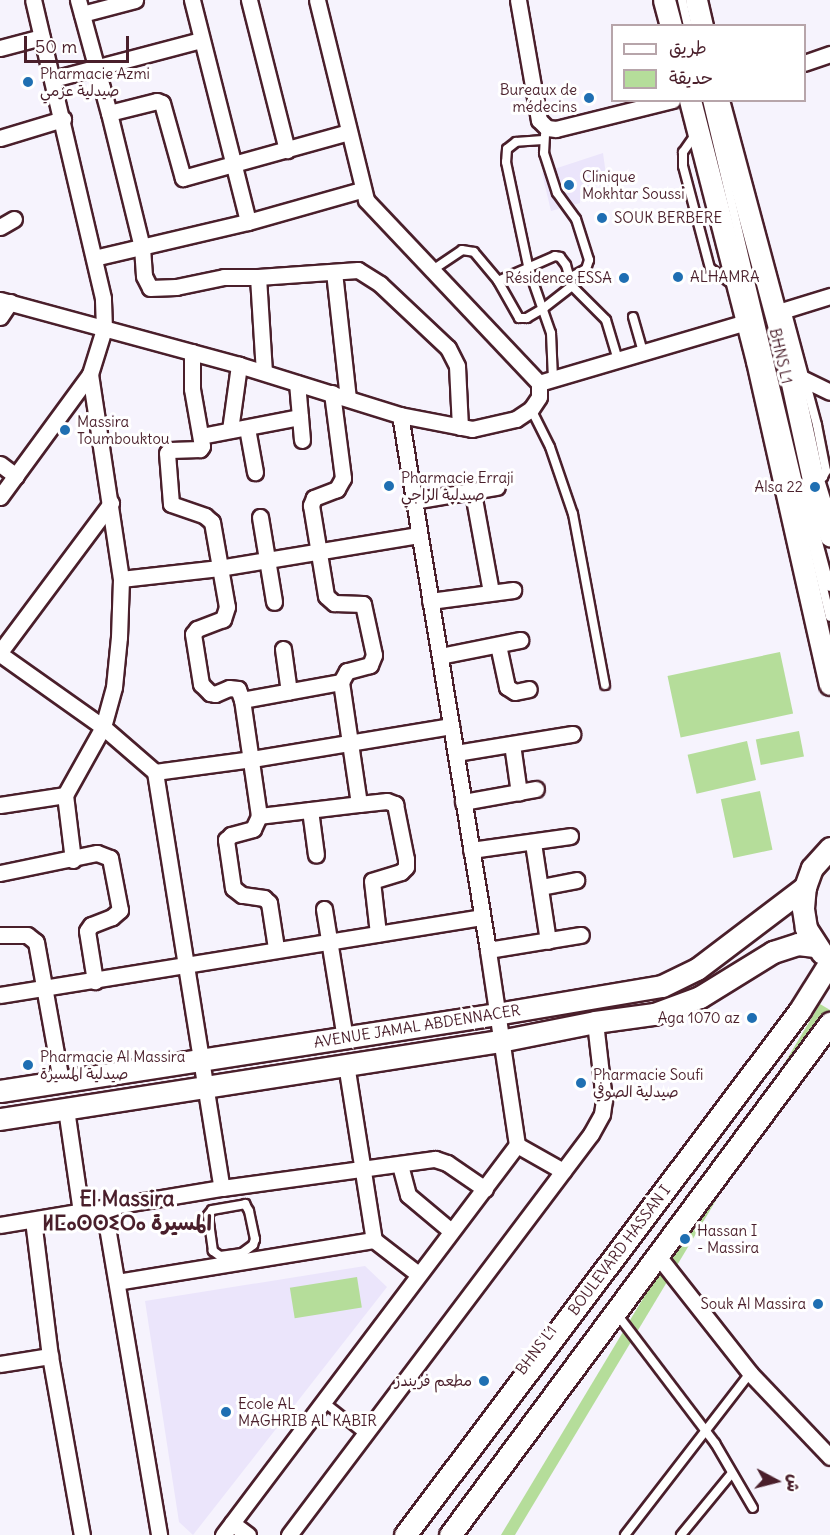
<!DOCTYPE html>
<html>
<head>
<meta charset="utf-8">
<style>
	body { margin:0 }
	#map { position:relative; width:830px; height:1535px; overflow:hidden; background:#f6f3fd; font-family:Delius,"Playpen Sans Arabic","Noto Sans Tifinagh",sans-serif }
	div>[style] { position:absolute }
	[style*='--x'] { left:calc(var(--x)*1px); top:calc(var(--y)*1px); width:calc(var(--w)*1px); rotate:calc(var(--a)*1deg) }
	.built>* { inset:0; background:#ebe5fb }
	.green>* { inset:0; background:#b5dd9a; transform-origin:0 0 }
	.roads { filter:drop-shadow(2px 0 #4a1f2b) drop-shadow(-2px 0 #4a1f2b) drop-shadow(0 2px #4a1f2b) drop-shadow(0 -2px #4a1f2b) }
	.lane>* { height:8px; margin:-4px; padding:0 4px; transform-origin:4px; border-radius:4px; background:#fff }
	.street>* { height:15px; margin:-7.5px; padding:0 7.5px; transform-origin:7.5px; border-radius:7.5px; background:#fff }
	.secondary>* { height:21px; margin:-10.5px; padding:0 10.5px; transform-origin:10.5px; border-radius:10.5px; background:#fff }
	.dots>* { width:16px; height:16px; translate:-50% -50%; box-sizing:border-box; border:3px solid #fff; border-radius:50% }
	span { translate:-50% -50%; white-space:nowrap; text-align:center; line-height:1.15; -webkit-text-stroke:6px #fff; paint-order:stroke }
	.poi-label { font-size:15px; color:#4a1f2b }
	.left { translate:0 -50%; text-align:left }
	.right { translate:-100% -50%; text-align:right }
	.street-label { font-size:15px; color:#4a1f2b }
	.district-label { font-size:21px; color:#4a1f2b; font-weight:700 }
	.legend { position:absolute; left:611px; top:24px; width:195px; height:78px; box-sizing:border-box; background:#fff; border:2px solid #b7a5aa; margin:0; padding:8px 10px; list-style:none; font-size:18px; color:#4a1f2b }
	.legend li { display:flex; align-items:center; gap:12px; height:30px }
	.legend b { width:30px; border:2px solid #b7a5aa }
	.north { position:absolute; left:746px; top:1451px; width:60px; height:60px; -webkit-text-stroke:4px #fff; paint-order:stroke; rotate:97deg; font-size:16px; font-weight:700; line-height:24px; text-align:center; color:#4a1f2b }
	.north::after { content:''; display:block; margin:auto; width:21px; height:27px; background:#4a1f2b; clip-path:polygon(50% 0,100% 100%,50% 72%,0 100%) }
	.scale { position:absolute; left:24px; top:36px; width:105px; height:27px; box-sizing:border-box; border:3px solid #4a1f2b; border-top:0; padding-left:8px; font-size:18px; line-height:21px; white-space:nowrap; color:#4a1f2b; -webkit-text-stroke:4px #fff; paint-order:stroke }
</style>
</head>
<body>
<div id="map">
	<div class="built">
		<div style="clip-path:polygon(603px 153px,607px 182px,580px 189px,580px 203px,551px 211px,542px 173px)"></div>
		<div style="clip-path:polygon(365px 1266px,387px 1287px,193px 1535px,179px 1522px,145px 1301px)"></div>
	</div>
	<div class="green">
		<div style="left:780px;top:652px;width:63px;height:115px;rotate:78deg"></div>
		<div style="left:799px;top:731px;width:26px;height:44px;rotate:79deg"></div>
		<div style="left:747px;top:741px;width:40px;height:61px;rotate:77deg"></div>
		<div style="left:760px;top:791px;width:60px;height:40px;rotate:78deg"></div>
		<div style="left:820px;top:1004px;width:12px;height:664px;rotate:31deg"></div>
		<div style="left:357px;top:1277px;width:31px;height:68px;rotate:81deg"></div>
	</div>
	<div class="roads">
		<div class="lane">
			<div style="--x:682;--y:0;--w:27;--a:77"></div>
			<div style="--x:707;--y:100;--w:531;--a:76.62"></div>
			<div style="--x:545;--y:135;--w:18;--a:93"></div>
			<div style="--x:544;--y:153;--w:42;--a:72"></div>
			<div style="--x:557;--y:193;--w:32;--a:54"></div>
			<div style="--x:576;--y:219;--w:43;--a:72.4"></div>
			<div style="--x:589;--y:260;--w:9;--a:108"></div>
			<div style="--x:586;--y:269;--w:17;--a:152"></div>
			<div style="--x:695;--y:135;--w:21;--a:125"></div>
			<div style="--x:683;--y:152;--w:14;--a:90"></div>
			<div style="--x:683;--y:166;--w:106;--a:75.2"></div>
			<div style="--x:710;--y:268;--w:31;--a:36"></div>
			<div style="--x:543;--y:140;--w:27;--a:176"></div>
			<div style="--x:516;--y:142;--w:11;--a:142"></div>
			<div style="--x:507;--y:149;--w:13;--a:94"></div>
			<div style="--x:506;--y:162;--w:110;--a:78"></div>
			<div style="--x:529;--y:270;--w:67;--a:70.8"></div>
			<div style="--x:551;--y:333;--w:46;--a:87.5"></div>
			<div style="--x:431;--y:271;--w:37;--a:-34"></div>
			<div style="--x:462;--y:250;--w:12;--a:9"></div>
			<div style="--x:474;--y:252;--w:38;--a:50"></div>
			<div style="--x:498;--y:281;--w:62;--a:-23.7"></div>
			<div style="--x:555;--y:256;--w:5;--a:11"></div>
			<div style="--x:560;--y:257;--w:10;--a:53"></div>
			<div style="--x:566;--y:265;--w:22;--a:74"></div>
			<div style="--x:572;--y:286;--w:36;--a:142"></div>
			<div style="--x:544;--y:308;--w:20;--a:150"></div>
			<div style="--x:527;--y:318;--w:8;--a:180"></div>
			<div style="--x:519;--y:318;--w:43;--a:-119.6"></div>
			<div style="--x:572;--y:286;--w:48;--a:45"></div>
			<div style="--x:606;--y:320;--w:42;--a:73.3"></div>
			<div style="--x:786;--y:309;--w:120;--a:75"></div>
			<div style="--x:817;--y:425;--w:47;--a:78.9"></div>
			<div style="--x:826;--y:471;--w:7;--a:117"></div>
			<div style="--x:823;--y:477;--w:10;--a:163"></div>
			<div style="--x:633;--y:317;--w:36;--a:74"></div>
			<div style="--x:531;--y:409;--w:42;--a:63.4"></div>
			<div style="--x:550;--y:447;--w:71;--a:71.1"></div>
			<div style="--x:573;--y:514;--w:174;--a:79.4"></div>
			<div style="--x:804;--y:490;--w:100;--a:75"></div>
			<div style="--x:245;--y:1204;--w:8;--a:60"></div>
			<div style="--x:249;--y:1211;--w:29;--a:78"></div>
			<div style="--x:255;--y:1239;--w:6;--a:108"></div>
			<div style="--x:253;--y:1245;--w:14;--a:144"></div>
			<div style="--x:242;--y:1253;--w:22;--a:172"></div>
			<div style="--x:220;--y:1256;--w:9;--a:-144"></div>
			<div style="--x:213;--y:1251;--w:36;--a:-98"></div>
			<div style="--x:208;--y:1215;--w:6;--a:-51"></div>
			<div style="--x:212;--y:1210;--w:34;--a:-10"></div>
			<div style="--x:617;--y:1314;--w:162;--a:52.8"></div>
			<div style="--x:715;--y:1443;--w:75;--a:59.7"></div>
			<div style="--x:324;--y:1402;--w:50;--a:38.5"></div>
			<div style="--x:625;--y:1535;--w:205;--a:-52.3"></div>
			<div style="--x:681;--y:1535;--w:80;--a:-50.6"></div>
		</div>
		<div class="street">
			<div style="--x:78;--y:0;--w:117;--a:74.7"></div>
			<div style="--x:109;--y:113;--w:49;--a:-14"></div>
			<div style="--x:157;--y:101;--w:5;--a:22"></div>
			<div style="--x:162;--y:103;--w:78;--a:74.4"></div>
			<div style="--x:183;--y:178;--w:172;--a:-15.5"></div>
			<div style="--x:192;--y:0;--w:229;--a:75.8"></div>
			<div style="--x:249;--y:0;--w:155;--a:75.8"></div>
			<div style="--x:317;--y:0;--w:206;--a:76.2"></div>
			<div style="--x:366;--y:200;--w:252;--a:46.6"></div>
			<div style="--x:539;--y:383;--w:216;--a:-16.4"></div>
			<div style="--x:518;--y:0;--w:122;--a:80.1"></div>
			<div style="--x:539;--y:120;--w:11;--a:45"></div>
			<div style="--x:547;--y:128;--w:9;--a:6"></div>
			<div style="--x:556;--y:129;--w:120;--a:-14"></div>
			<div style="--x:82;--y:14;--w:55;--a:-14.8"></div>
			<div style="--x:0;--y:48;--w:43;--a:-14.7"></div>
			<div style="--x:804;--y:63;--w:28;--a:-19"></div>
			<div style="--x:53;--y:79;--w:153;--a:-14.8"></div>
			<div style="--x:109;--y:113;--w:138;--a:76.2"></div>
			<div style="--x:142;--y:247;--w:29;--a:86"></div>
			<div style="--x:144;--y:276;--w:13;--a:63"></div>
			<div style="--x:150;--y:288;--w:26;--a:-2"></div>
			<div style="--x:176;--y:287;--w:49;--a:-11.8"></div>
			<div style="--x:224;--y:277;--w:34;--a:0"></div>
			<div style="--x:258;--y:277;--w:100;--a:-4"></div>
			<div style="--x:358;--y:270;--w:26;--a:32"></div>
			<div style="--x:380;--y:284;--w:93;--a:43.3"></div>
			<div style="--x:448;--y:348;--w:20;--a:63"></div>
			<div style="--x:457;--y:366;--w:61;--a:87.2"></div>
			<div style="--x:0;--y:138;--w:66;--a:-16.8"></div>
			<div style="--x:0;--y:227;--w:16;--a:-30"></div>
			<div style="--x:94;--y:258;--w:158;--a:-13.2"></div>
			<div style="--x:248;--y:222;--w:117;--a:-15.8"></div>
			<div style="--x:334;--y:272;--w:127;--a:83.7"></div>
			<div style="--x:258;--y:277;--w:95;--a:86.4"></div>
			<div style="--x:0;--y:300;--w:248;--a:15.2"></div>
			<div style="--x:239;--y:365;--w:169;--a:17.3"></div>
			<div style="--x:400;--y:415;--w:73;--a:11"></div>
			<div style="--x:472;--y:429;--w:45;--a:-12.8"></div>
			<div style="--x:516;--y:419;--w:18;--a:-34"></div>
			<div style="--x:531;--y:409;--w:14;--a:-56"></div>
			<div style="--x:539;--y:397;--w:14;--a:-90"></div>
			<div style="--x:775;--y:313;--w:58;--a:-17.2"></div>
			<div style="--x:0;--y:317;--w:18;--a:-56"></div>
			<div style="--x:192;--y:352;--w:37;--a:90"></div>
			<div style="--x:192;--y:389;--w:58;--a:80"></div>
			<div style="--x:202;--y:446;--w:4;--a:124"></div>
			<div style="--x:200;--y:449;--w:30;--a:178"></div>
			<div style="--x:170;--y:450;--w:4;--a:135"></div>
			<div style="--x:167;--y:453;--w:51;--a:85.5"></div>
			<div style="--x:171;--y:504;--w:36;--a:19"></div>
			<div style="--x:205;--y:516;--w:9;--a:41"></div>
			<div style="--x:212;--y:522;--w:86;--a:80"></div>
			<div style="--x:227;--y:607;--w:13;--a:108"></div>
			<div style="--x:223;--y:619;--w:28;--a:159"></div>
			<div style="--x:197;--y:629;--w:6;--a:129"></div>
			<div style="--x:193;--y:634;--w:51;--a:80.9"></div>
			<div style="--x:201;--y:684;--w:13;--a:45"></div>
			<div style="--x:210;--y:693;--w:5;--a:11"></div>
			<div style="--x:215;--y:694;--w:15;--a:-23"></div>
			<div style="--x:229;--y:688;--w:9;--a:6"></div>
			<div style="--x:238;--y:689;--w:12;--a:70"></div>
			<div style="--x:791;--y:373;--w:43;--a:26"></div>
			<div style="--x:332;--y:393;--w:86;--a:82.6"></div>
			<div style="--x:343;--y:478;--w:13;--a:119"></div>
			<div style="--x:337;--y:489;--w:25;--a:159"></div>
			<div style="--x:314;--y:498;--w:8;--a:113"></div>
			<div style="--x:311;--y:505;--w:92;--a:80.6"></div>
			<div style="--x:326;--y:596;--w:11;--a:41"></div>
			<div style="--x:334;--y:603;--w:29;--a:2"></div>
			<div style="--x:363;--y:604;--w:52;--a:77.8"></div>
			<div style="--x:374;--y:655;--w:11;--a:112"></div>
			<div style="--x:370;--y:665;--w:24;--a:165"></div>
			<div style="--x:347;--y:671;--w:13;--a:119"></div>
			<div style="--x:341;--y:682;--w:123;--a:81.6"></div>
			<div style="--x:359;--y:804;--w:28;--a:-6"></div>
			<div style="--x:387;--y:801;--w:9;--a:21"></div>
			<div style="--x:395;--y:804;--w:56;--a:78.7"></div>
			<div style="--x:406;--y:859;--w:8;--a:90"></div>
			<div style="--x:406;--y:867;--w:7;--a:135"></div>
			<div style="--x:401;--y:872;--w:30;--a:163"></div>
			<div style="--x:372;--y:881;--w:53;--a:83.5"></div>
			<div style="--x:300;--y:417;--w:23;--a:85"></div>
			<div style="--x:247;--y:428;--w:45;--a:79.7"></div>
			<div style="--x:230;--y:430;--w:66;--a:-82.1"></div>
			<div style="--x:201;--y:436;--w:101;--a:-10.9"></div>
			<div style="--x:300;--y:417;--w:34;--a:-95"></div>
			<div style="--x:0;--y:464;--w:20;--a:37"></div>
			<div style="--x:473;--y:493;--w:101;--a:79.7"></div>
			<div style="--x:0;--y:497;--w:152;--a:-53.8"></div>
			<div style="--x:90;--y:374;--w:47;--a:-72.7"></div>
			<div style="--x:104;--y:329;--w:31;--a:-92"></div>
			<div style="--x:103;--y:298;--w:306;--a:-103.2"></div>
			<div style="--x:413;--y:501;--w:85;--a:-9.5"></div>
			<div style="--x:260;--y:517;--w:86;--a:80.6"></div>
			<div style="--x:121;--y:579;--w:99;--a:-6.4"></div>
			<div style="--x:219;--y:568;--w:202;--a:-9.4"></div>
			<div style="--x:430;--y:601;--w:84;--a:-7.5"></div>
			<div style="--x:498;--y:645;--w:43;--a:77.9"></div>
			<div style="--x:507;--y:687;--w:9;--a:32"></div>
			<div style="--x:515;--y:692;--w:14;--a:-12"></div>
			<div style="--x:283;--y:649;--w:43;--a:82.1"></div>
			<div style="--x:0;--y:652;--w:186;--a:-53.3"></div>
			<div style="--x:0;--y:654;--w:126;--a:35.3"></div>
			<div style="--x:103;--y:727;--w:69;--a:40.9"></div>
			<div style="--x:155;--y:772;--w:421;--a:80.9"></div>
			<div style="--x:440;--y:656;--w:82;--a:-11.3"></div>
			<div style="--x:512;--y:744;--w:49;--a:81.9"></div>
			<div style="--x:456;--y:753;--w:118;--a:-9.3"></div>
			<div style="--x:155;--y:772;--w:98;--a:-7.6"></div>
			<div style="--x:252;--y:759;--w:202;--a:-9.4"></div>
			<div style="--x:463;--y:802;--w:74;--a:-10.1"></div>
			<div style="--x:0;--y:805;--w:66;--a:-8.7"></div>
			<div style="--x:310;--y:810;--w:45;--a:82.4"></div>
			<div style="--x:259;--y:816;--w:117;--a:-98.3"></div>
			<div style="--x:242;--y:700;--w:101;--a:-10.3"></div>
			<div style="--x:533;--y:843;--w:99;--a:81.3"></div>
			<div style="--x:471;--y:850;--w:100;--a:-8"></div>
			<div style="--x:73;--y:860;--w:65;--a:-97"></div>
			<div style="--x:65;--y:795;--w:78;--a:-60.8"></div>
			<div style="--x:103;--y:727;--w:41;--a:-74.6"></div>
			<div style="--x:114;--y:687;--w:50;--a:-84.3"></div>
			<div style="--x:119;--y:637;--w:58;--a:-88"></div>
			<div style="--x:121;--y:579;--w:207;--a:-98.6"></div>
			<div style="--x:0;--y:873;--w:99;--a:-11.7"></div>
			<div style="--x:97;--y:853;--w:14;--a:21"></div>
			<div style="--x:110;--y:858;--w:53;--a:79.1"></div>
			<div style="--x:120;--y:910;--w:11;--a:139"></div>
			<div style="--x:112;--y:917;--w:22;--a:159"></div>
			<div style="--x:91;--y:925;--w:7;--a:124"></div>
			<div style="--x:87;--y:931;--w:51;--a:80.9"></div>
			<div style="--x:541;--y:887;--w:36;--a:-11"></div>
			<div style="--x:324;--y:909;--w:131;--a:80.8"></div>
			<div style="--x:0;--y:935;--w:27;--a:0"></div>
			<div style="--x:27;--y:935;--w:11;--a:38"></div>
			<div style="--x:36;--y:942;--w:141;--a:79.8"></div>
			<div style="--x:276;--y:948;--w:46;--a:-98.8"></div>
			<div style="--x:269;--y:903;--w:7;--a:-135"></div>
			<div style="--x:264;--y:898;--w:22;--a:-172"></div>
			<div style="--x:242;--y:895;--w:11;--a:-142"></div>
			<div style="--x:233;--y:888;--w:49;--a:-98.3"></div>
			<div style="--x:226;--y:840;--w:7;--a:-45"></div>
			<div style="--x:231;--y:835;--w:23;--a:-15"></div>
			<div style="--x:253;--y:829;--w:14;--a:-65"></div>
			<div style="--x:259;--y:816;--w:101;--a:-6.8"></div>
			<div style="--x:488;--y:950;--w:94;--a:-9.2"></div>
			<div style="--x:0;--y:995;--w:488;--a:-9.2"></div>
			<div style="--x:346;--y:1064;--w:178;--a:81"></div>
			<div style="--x:374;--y:1240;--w:56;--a:37.7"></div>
			<div style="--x:66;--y:1109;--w:104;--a:81.7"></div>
			<div style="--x:517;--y:1145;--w:53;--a:29.5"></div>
			<div style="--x:400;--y:1165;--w:31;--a:75"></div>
			<div style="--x:408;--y:1195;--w:56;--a:39.9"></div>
			<div style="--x:104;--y:1209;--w:331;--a:80.4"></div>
			<div style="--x:33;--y:1220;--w:137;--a:82.9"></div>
			<div style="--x:50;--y:1356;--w:182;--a:79.9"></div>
			<div style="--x:0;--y:1225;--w:225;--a:-9.5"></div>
			<div style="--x:222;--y:1188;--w:215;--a:-7.8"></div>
			<div style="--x:435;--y:1159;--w:13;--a:18"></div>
			<div style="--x:447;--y:1163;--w:46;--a:34.4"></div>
			<div style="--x:658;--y:1256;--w:149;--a:51.8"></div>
			<div style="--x:750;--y:1373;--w:116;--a:46.4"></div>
			<div style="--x:117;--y:1282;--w:260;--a:-9.3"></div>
			<div style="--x:0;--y:1364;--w:51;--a:-9.1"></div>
			<div style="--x:232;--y:1523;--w:20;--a:37"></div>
			<div style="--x:223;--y:1535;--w:488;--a:-53"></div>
			<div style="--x:517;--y:1145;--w:197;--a:-98.5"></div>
			<div style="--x:488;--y:950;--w:542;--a:-99.34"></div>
			<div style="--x:289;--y:1535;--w:502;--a:-53.02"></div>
			<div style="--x:591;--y:1134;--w:23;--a:-61"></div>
			<div style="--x:602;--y:1114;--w:14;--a:-82"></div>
			<div style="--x:604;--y:1100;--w:79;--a:-96.6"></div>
		</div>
		<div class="secondary">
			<div style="--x:664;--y:0;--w:27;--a:75"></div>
			<div style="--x:696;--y:0;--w:27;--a:77"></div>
			<div style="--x:690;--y:100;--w:269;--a:75.6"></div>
			<div style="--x:757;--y:361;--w:331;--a:77.3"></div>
			<div style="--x:718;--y:100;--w:251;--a:75"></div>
			<div style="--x:783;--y:342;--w:141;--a:77.7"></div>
			<div style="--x:813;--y:480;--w:58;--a:72.8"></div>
			<div style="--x:822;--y:953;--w:30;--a:-123"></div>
			<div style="--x:806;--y:928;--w:20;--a:-99"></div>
			<div style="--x:803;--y:908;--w:21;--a:-85"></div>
			<div style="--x:805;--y:887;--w:20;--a:-70"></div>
			<div style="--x:812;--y:868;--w:27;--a:-48"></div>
			<div style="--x:0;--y:1091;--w:502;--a:-8.82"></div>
			<div style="--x:496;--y:1014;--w:168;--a:-9.6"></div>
			<div style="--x:662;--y:986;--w:39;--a:-26"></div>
			<div style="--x:697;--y:969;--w:136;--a:-37.2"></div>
			<div style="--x:0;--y:1119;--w:506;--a:-8.87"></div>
			<div style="--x:500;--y:1041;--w:97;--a:-11.3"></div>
			<div style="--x:595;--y:1022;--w:60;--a:-7.7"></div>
			<div style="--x:654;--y:1014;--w:49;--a:-20.3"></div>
			<div style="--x:700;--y:997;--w:86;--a:-31.7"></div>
			<div style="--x:773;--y:952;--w:26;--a:-18"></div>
			<div style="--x:798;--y:944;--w:17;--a:7"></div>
			<div style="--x:405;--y:1535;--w:657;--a:-53.04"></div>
			<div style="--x:800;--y:1010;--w:57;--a:-58"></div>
			<div style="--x:450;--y:1535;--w:638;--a:-53.42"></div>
		</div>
	</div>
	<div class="dots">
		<div style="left:28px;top:82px;background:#1f6fb2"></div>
		<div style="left:589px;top:98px;background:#1f6fb2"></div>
		<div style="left:569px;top:185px;background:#1f6fb2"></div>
		<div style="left:602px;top:218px;background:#1f6fb2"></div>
		<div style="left:678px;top:277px;background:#1f6fb2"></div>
		<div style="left:624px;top:278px;background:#1f6fb2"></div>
		<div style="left:65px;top:430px;background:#1f6fb2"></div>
		<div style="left:389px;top:486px;background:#1f6fb2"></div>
		<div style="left:815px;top:487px;background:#1f6fb2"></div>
		<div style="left:752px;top:1018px;background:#1f6fb2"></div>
		<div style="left:28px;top:1065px;background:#1f6fb2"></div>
		<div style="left:581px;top:1083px;background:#1f6fb2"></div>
		<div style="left:685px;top:1239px;background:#1f6fb2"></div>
		<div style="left:818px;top:1304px;background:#1f6fb2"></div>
		<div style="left:484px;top:1381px;background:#1f6fb2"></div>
		<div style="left:226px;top:1412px;background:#1f6fb2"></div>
	</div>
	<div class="poi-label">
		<span class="left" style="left:40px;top:82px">Pharmacie Azmi<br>صيدلية عزمي</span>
		<span class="right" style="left:577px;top:98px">Bureaux de<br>médecins</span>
		<span class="left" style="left:582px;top:185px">Clinique<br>Mokhtar Soussi</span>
		<span class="left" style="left:614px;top:218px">SOUK BERBERE</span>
		<span class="left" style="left:690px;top:277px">ALHAMRA</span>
		<span class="right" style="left:612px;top:278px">Résidence ESSA</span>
		<span class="left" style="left:77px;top:430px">Massira<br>Toumbouktou</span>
		<span class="left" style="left:401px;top:486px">Pharmacie Erraji<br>صيدلية الراجي</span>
		<span class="right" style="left:803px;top:487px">Alsa 22</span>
		<span class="right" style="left:740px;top:1018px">Aga 1070 az</span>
		<span class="left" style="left:40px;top:1065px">Pharmacie Al Massira<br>صيدلية المسيرة</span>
		<span class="left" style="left:593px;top:1083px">Pharmacie Soufi<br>صيدلية الصوفي</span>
		<span class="left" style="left:697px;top:1239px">Hassan I<br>- Massira</span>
		<span class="right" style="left:806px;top:1304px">Souk Al Massira</span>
		<span class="right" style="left:472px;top:1381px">مطعم فريندز</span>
		<span class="left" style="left:238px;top:1412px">Ecole AL<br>MAGHRIB AL KABIR</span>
	</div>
	<div class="street-label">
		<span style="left:781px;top:356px;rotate:77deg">BHNS L1</span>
		<span style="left:417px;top:1026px;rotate:-9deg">AVENUE JAMAL ABDENNACER</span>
		<span style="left:619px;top:1250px;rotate:-53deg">BOULEVARD HASSAN I</span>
		<span style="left:536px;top:1350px;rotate:-53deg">BHNS L1</span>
	</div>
	<div class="district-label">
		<span style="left:127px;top:1211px">El Massira<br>ⵍⵎⴰⵙⵙⵉⵔⴰ المسيرة</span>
	</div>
	<ul class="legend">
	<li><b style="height:8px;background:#fff"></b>طريق</li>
	<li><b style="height:16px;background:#b5dd9a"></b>حديقة</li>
	</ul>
	<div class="north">ش</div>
	<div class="scale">50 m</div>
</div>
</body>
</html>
